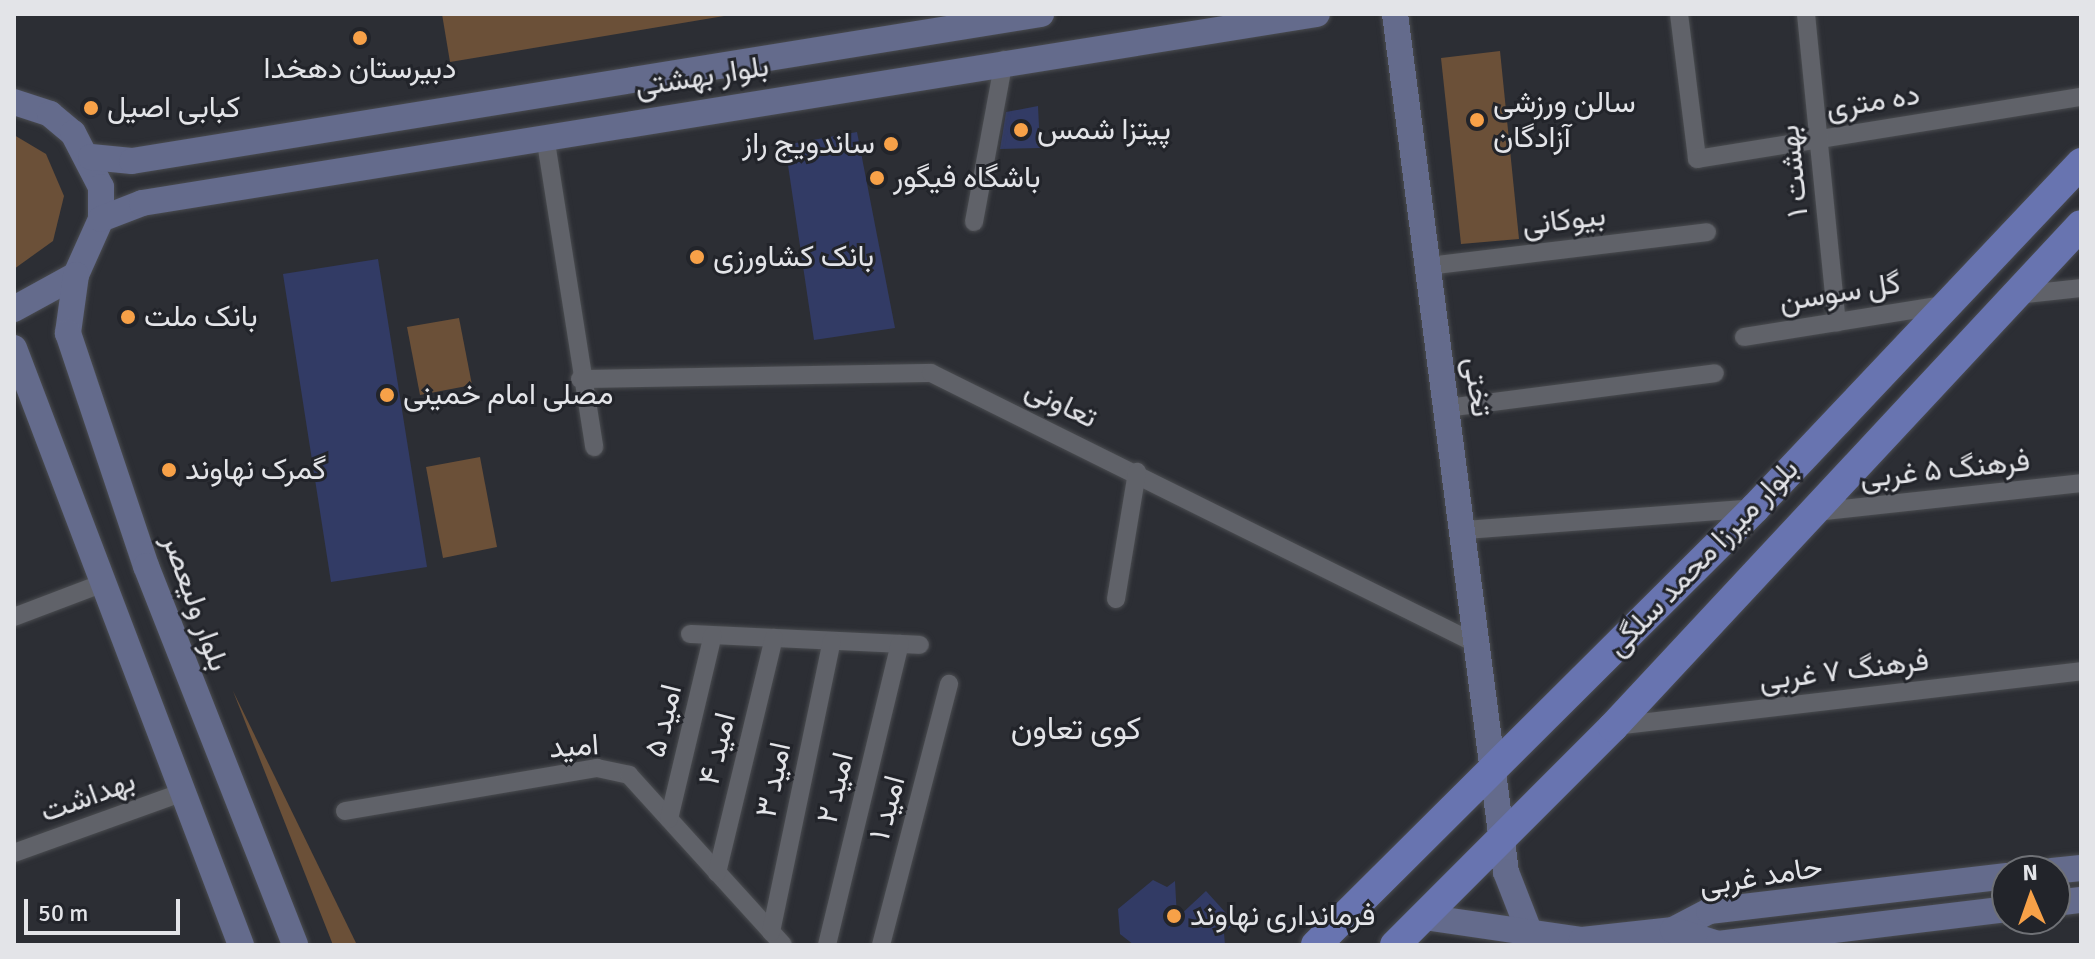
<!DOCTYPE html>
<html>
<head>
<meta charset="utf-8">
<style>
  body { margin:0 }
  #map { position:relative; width:2095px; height:959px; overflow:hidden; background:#2c2e34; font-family:Signika,Vazirmatn,sans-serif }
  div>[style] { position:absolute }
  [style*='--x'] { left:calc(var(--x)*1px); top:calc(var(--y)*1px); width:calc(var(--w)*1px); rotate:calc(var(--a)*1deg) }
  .green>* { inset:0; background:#6b5038 }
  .building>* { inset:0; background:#323b65 }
  .roads { filter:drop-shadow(0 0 2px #4a4c50) drop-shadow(0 0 2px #4a4c50) }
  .street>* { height:18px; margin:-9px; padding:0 9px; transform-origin:9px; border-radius:9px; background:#606269 }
  .secondary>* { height:26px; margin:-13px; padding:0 13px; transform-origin:13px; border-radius:13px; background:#646b8c }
  .primary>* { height:30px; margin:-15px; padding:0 15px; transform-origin:15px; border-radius:15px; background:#6874b0 }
  .dots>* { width:22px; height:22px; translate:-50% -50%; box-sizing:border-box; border:4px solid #22242a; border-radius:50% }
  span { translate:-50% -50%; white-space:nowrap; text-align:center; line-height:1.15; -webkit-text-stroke:6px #22242a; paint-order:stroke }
  .poi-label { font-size:30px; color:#e3e4e8 }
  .left { translate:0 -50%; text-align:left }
  .right { translate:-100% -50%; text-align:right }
  .street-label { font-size:30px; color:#e3e4e8 }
  .neighbourhood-label { font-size:32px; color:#e3e4e8 }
  .frame { position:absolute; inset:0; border:16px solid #e3e4e8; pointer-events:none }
  .north { position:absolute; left:1991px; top:855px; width:80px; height:80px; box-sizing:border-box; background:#22242a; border:2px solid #6f7176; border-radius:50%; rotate:358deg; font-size:22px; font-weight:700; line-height:32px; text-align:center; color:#e3e4e8 }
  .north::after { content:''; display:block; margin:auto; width:28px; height:36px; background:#f7a148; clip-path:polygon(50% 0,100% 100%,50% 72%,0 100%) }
  .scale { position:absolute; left:24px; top:899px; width:156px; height:36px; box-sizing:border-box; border:4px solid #e3e4e8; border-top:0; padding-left:10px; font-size:24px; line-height:28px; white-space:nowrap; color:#e3e4e8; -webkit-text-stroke:6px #22242a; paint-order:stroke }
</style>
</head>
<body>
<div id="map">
  <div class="green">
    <i style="clip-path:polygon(442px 14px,736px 14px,450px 62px)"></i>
    <i style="clip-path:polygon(1500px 51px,1519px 239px,1461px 244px,1441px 58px)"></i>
    <i style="clip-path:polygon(14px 135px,46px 154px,64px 196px,53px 241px,14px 269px)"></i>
    <i style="clip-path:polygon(459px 318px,472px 385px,420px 395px,407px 327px)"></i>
    <i style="clip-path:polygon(480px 457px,497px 547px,443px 558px,426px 467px)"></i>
    <i style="clip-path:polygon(233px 691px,357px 945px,333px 945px)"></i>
  </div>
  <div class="building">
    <i style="clip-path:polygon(1038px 106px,1040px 148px,1000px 149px,1006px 112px)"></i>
    <i style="clip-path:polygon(857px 132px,895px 328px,814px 340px,785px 145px)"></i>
    <i style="clip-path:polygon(378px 259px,427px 567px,331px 582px,283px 274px)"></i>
    <i style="clip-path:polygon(1153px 880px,1167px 887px,1175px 881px,1177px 918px,1206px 891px,1235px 923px,1224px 933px,1225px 945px,1134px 945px,1120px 934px,1118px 909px)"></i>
  </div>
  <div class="roads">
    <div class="street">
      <i style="--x:1679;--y:14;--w:146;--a:82.9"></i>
      <i style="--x:1697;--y:159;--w:389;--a:-9.2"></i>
      <i style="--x:1806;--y:14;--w:310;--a:84.3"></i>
      <i style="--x:545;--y:136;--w:315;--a:81"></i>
      <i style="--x:974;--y:222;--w:165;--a:-79.5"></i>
      <i style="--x:1428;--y:266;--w:281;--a:-6.9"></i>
      <i style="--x:2016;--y:295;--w:65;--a:-6.1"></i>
      <i style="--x:1744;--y:337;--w:203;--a:-9.1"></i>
      <i style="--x:580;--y:379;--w:351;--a:-1"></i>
      <i style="--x:931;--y:373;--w:612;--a:26.4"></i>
      <i style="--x:1447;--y:408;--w:270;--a:-7.4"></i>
      <i style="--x:1815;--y:512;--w:268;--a:-6.2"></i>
      <i style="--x:1464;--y:530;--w:292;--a:-4.3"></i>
      <i style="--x:1116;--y:599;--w:129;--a:-80.6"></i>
      <i style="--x:14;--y:617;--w:93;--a:-20.8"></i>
      <i style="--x:690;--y:634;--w:230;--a:2.7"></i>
      <i style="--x:1615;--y:726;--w:469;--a:-6.7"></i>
      <i style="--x:345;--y:811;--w:256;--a:-9.7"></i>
      <i style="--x:597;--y:768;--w:33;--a:12"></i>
      <i style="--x:629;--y:775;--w:229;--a:47.8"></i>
      <i style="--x:669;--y:819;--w:189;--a:-76.6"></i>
      <i style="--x:14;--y:853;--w:177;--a:-19.8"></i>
      <i style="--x:717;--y:873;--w:242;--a:-76.4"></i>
      <i style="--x:771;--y:932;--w:297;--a:-78.2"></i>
      <i style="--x:827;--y:945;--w:310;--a:-76.4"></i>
      <i style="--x:881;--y:945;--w:270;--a:-75.4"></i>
    </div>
    <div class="secondary">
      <i style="--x:1395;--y:14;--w:865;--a:82.63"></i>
      <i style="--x:1506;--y:872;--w:69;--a:68.7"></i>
      <i style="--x:14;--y:102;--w:38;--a:18"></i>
      <i style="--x:50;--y:114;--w:30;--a:40"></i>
      <i style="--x:73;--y:133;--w:61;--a:62.6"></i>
      <i style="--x:101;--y:187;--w:32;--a:90"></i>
      <i style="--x:101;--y:219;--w:61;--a:114.1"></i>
      <i style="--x:76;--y:275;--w:71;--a:151.3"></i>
      <i style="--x:91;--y:157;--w:41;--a:5.6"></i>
      <i style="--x:132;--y:161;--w:921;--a:-9.19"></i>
      <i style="--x:101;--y:219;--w:44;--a:-21.3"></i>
      <i style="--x:142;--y:203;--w:1190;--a:-9.14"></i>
      <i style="--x:76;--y:275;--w:59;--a:97.9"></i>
      <i style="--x:68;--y:333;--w:246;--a:71.5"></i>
      <i style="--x:146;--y:566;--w:407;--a:68.5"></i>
      <i style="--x:14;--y:348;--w:639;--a:69.18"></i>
      <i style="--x:2052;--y:871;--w:29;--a:-6"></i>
      <i style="--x:2055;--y:903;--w:26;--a:-7"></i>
      <i style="--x:1424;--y:917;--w:160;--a:8.3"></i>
      <i style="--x:1582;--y:940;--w:92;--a:-6.3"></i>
      <i style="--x:1673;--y:930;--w:41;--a:-27.8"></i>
      <i style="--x:1709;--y:911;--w:300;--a:-6.7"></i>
      <i style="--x:1673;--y:930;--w:47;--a:17.3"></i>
      <i style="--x:1718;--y:944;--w:291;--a:-6.9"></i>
    </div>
    <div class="primary">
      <i style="--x:1316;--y:945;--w:619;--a:-44.87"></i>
      <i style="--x:1755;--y:508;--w:475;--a:-46.6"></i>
      <i style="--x:1395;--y:945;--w:308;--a:-45"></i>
      <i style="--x:1613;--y:727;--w:686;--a:-47.01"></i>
    </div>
  </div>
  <div class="dots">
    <i style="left:360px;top:38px;background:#f7a148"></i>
    <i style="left:91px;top:108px;background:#f7a148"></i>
    <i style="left:1477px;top:120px;background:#f7a148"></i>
    <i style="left:1021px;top:130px;background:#f7a148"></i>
    <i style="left:891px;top:144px;background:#f7a148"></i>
    <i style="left:877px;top:178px;background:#f7a148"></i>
    <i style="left:697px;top:257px;background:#f7a148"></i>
    <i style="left:128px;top:317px;background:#f7a148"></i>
    <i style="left:387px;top:395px;background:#f7a148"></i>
    <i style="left:169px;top:470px;background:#f7a148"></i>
    <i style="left:1174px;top:916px;background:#f7a148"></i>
  </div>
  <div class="poi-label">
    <span style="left:360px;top:69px">دبیرستان دهخدا</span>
    <span class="left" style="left:1493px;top:120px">سالن ورزشی<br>آزادگان</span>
    <span class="left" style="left:107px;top:108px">کبابی اصیل</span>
    <span class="left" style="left:1037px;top:130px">پیتزا شمس</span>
    <span class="right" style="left:875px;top:144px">ساندویج راز</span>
    <span class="left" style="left:893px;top:178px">باشگاه فیگور</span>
    <span class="left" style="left:713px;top:257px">بانک کشاورزی</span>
    <span class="left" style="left:144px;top:317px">بانک ملت</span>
    <span class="left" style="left:403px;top:395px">مصلی امام خمینی</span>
    <span class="left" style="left:185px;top:470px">گمرک نهاوند</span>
    <span class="left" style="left:1190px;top:916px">فرمانداری نهاوند</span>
  </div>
  <div class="street-label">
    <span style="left:702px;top:77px;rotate:-9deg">بلوار بهشتی</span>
    <span style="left:1873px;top:102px;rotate:-9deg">ده متری</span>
    <span style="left:1794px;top:171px;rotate:-96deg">بهشت ۱</span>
    <span style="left:1564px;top:221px;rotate:-7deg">بیوکانی</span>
    <span style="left:1840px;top:293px;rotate:-9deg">گل سوسن</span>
    <span style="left:1477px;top:387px;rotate:82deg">تختی</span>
    <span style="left:1061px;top:404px;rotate:26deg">تعاونی</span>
    <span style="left:1945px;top:470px;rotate:-6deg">فرهنگ ۵ غربی</span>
    <span style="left:1703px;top:558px;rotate:-46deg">بلوار میرزا محمد سلگی</span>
    <span style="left:195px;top:603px;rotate:70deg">بلوار ولیعصر</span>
    <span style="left:1844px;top:671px;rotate:-7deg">فرهنگ ۷ غربی</span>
    <span style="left:664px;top:721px;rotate:-76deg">امید ۵</span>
    <span style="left:574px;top:747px;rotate:-4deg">امید</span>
    <span style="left:718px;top:749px;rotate:-76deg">امید ۴</span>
    <span style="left:774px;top:780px;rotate:-78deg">امید ۳</span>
    <span style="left:836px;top:788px;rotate:-76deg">امید ۲</span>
    <span style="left:88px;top:797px;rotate:-20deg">بهداشت</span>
    <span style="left:888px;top:808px;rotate:-75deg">امید ۱</span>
    <span style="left:1761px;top:877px;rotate:-9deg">حامد غربی</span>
  </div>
  <div class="neighbourhood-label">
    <span style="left:1076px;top:729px">کوی تعاون</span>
  </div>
  <div class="frame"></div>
  <div class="north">N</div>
  <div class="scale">50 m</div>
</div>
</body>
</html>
